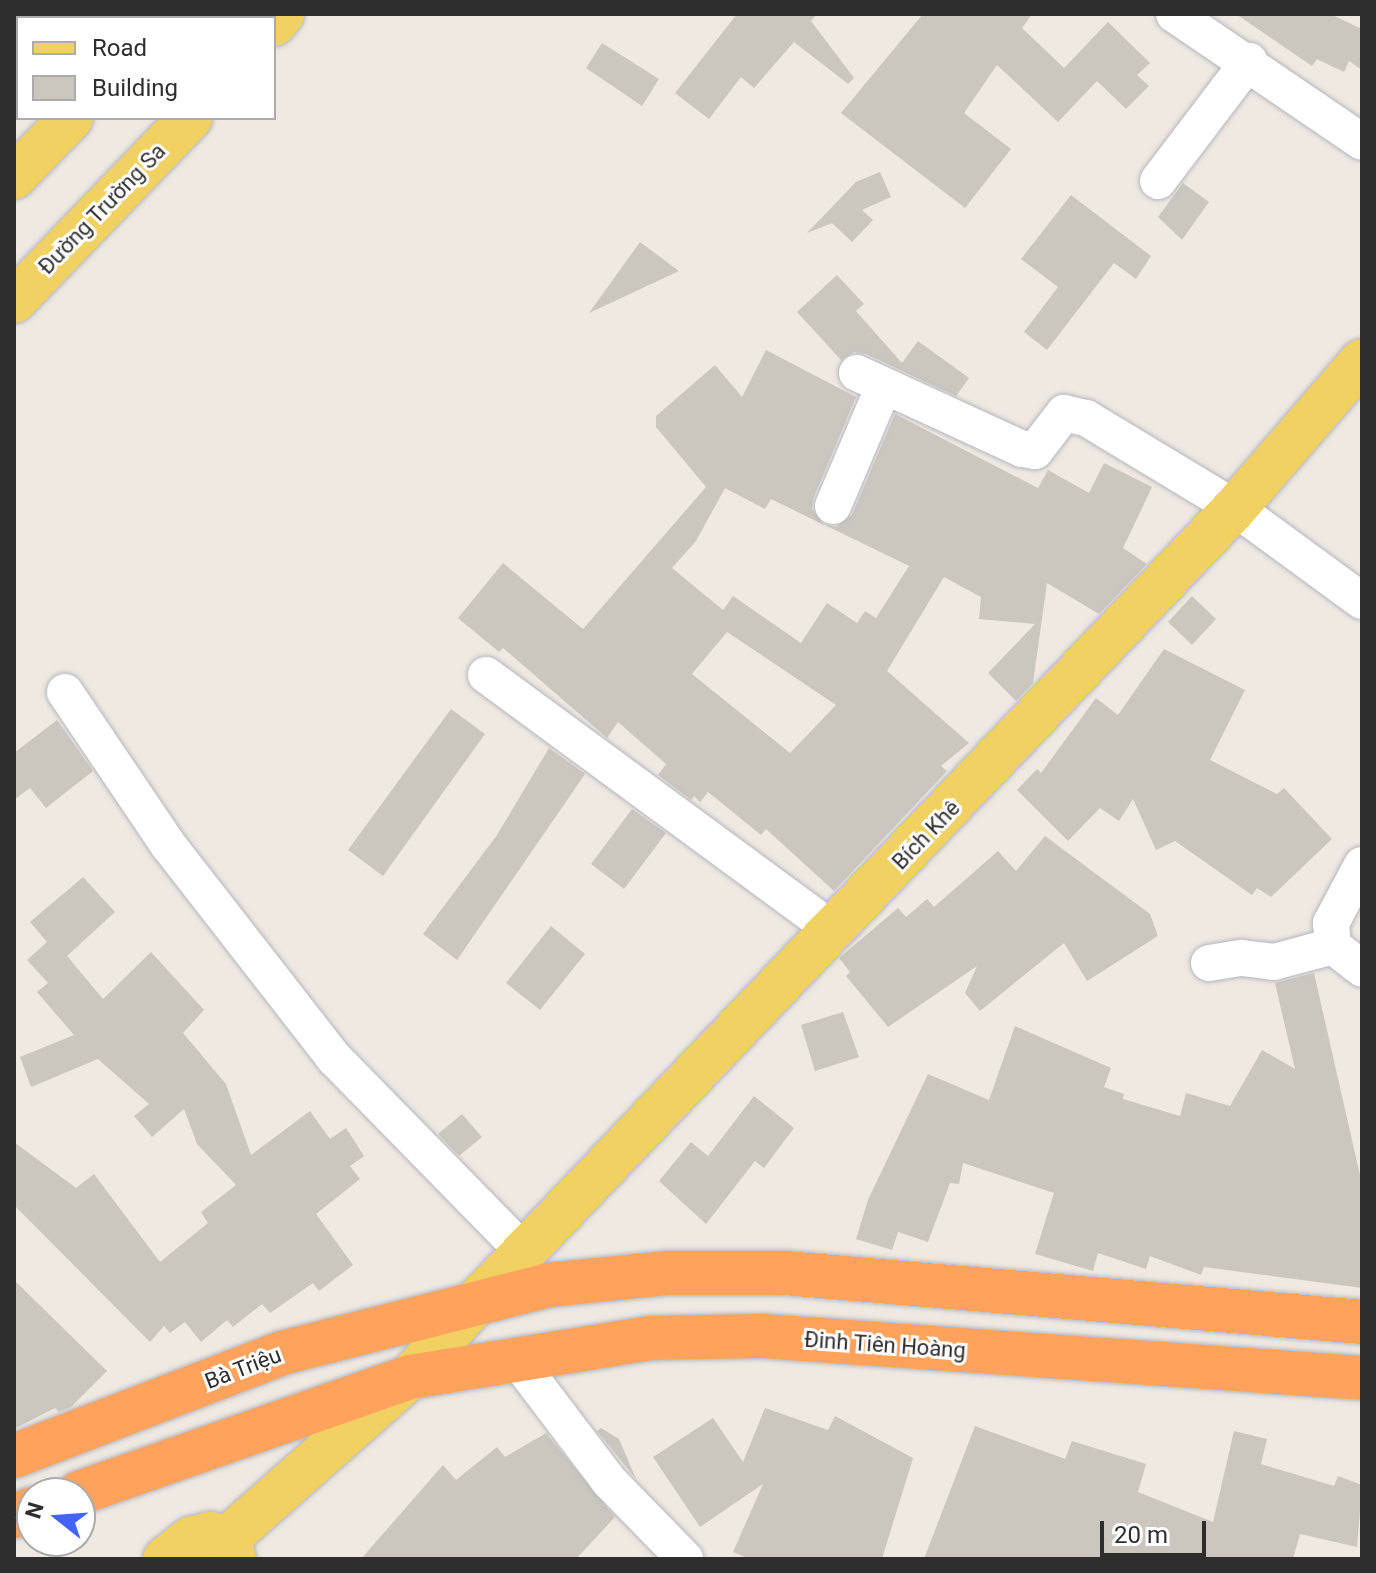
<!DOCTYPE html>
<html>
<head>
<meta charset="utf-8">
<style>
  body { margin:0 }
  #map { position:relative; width:1376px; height:1573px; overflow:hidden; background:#efe9e1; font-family:Roboto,sans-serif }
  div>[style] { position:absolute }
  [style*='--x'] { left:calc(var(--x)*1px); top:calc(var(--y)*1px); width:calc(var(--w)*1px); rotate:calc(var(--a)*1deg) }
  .building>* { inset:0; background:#cbc7bf }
  .roads { filter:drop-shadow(0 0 2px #b4b7c1) drop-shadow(0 0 2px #b4b7c1) }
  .minor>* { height:36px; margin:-18px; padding:0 18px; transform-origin:18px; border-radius:18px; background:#fff }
  .major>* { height:44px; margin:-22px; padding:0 22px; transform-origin:22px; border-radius:22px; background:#f2d163 }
  .highway>* { height:44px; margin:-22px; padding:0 22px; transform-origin:22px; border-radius:22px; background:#ffa35c }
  span { translate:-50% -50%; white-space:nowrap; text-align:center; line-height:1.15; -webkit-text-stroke:6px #fff; paint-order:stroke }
  .street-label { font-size:22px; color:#2e2e2e }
  .frame { position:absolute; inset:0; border:16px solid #2e2e2e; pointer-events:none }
  .legend { position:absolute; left:16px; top:16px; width:260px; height:104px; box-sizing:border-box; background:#fff; border:2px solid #ababab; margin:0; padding:10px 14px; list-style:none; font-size:24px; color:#2e2e2e }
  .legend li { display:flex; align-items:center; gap:16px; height:40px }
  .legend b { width:40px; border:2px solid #ababab }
  .north { position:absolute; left:16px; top:1477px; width:80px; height:80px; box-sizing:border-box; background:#fff; border:2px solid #ababab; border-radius:50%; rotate:287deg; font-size:22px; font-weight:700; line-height:32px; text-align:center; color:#2e2e2e }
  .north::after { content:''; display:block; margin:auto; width:28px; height:36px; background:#4264fb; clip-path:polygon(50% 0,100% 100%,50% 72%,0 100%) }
  .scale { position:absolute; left:1100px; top:1521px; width:106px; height:36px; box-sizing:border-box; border:4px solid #2e2e2e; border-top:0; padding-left:10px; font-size:24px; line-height:28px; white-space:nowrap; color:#2e2e2e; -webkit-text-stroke:6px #fff; paint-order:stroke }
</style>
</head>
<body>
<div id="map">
  <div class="building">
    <i style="clip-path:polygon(737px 14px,817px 14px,811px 21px,854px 78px,848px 84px,794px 42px,754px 88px,741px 77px,709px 119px,675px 93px)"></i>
    <i style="clip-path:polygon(923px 14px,1032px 14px,1022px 28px,1064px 68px,1108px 22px,1150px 63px,1137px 75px,1149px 86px,1126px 109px,1097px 81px,1058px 122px,997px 65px,964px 113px,1011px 149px,965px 208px,841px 113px)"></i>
    <i style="clip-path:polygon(1236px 14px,1330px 14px,1362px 29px,1362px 70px,1349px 61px,1344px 72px,1317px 59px,1312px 66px)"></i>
    <i style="clip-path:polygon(602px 43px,659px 79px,642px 106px,586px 68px)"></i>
    <i style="clip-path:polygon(880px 172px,891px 197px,862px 210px,873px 220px,852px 242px,832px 223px,807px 233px,856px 182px)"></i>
    <i style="clip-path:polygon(1183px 183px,1209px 202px,1182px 240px,1158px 217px)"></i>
    <i style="clip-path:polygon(1071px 195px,1151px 256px,1136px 279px,1114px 263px,1047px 350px,1024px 332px,1058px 287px,1021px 259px)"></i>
    <i style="clip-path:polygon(640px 242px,679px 271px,589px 313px)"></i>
    <i style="clip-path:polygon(837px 275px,864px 304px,856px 311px,902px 363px,918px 341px,969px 378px,956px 396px,866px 354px,854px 352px,841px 360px,797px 312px)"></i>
    <i style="clip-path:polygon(evenodd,766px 350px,856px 397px,813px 499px,812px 509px,824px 525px,771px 499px,765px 509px,725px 488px,696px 541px,672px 568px,723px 610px,733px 596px,801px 643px,827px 603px,857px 623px,865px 611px,876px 618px,909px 566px,825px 525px,836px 527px,852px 515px,895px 414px,1038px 488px,1048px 470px,1089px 493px,1104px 463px,1152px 487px,1123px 548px,1147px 564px,1099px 614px,1047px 583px,1033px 683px,1016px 701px,988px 673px,1035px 624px,979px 619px,981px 597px,944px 577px,887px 671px,969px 743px,941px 766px,947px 771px,834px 891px,766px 829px,761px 835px,708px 792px,700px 802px,694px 796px,691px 800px,658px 775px,666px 764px,618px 722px,607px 738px,503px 648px,499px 652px,458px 618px,503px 563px,583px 629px,706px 487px,656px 427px,656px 416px,715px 365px,742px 397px,766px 350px,727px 632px,836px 705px,790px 753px,692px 674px,727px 632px)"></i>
    <i style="clip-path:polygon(1192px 596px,1216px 619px,1192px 645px,1168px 622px)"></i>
    <i style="clip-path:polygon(1164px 649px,1245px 690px,1210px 760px,1277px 794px,1284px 788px,1332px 839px,1271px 897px,1257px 888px,1252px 895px,1175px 841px,1156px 850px,1133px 799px,1119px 821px,1100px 808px,1068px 841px,1017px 790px,1037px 769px,1041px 773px,1096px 698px,1118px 715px)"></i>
    <i style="clip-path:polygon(451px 709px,485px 734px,383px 876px,348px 850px)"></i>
    <i style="clip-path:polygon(57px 720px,93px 771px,46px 808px,30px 788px,14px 800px,14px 753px)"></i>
    <i style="clip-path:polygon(549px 748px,585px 774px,457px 960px,423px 934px,497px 835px)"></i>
    <i style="clip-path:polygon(632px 809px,666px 833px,624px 889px,591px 864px)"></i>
    <i style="clip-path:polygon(1045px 836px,1150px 914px,1158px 936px,1087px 981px,1064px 943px,980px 1011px,965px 993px,977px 966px,888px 1027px,846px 976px,850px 972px,839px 958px,898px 908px,906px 917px,927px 899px,934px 907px,998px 851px,1016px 871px)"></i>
    <i style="clip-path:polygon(83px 877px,115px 912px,67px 956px,103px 999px,151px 952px,204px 1010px,183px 1033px,226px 1084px,251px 1155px,310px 1111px,330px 1139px,346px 1128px,364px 1156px,350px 1166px,360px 1179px,316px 1214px,353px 1265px,319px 1291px,313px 1283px,270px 1313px,262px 1304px,233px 1327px,227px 1320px,201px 1342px,185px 1322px,170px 1333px,164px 1326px,150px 1342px,14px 1205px,14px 1142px,76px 1188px,94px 1174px,160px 1262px,208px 1223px,201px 1212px,236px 1185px,197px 1144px,184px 1109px,152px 1137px,134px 1116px,149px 1104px,98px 1059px,31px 1087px,20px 1057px,74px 1035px,37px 992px,48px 983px,27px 960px,47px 942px,30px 922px)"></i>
    <i style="clip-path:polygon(551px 926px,585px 954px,540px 1010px,506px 983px)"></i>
    <i style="clip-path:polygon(1314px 973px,1362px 1184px,1362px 1288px,1204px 1267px,1201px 1275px,1150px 1256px,1146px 1269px,1098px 1253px,1093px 1271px,1035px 1254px,1054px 1193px,963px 1163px,959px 1184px,950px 1183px,928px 1242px,898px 1232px,892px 1250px,856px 1239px,868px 1200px,928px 1074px,989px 1100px,1015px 1026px,1111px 1068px,1104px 1087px,1124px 1094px,1123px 1099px,1180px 1116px,1186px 1093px,1230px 1106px,1262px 1050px,1295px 1069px,1275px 983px)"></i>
    <i style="clip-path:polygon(843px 1012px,859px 1057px,815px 1071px,801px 1025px)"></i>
    <i style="clip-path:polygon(754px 1096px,794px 1128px,764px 1168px,755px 1161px,706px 1224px,659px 1181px,691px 1142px,708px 1156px)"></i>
    <i style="clip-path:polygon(462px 1114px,482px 1137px,459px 1156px,438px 1134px)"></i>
    <i style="clip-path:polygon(14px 1280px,107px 1371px,71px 1407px,59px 1412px,55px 1408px,14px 1429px)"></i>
    <i style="clip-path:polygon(765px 1408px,828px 1430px,835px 1416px,913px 1458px,882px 1559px,749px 1559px,733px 1552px,763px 1484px,700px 1527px,653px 1457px,713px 1418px,743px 1462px)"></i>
    <i style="clip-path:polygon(975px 1426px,1065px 1459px,1072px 1441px,1146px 1464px,1138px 1492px,1213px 1522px,1234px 1431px,1267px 1439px,1261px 1464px,1334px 1486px,1338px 1476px,1362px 1485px,1357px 1547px,1300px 1534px,1293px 1559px,924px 1559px)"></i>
    <i style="clip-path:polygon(601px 1428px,619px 1439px,636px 1479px,597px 1431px)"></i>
    <i style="clip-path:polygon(546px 1433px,615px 1517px,576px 1559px,361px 1559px,443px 1465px,456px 1480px,497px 1447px,505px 1457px)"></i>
  </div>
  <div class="roads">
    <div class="minor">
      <i style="--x:1174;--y:14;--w:227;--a:34.2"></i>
      <i style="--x:1158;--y:181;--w:151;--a:-52.8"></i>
      <i style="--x:857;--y:373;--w:182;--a:24.7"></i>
      <i style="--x:1022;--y:449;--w:13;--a:9"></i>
      <i style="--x:1035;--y:451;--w:48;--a:-52.7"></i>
      <i style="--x:1064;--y:413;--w:23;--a:13"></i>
      <i style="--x:1086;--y:418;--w:174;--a:31.1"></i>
      <i style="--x:1235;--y:508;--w:157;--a:36.2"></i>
      <i style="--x:833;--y:506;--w:130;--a:-67"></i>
      <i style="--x:486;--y:675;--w:432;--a:36.3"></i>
      <i style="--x:65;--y:692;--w:186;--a:56"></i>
      <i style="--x:169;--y:846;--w:269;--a:52.1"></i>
      <i style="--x:334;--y:1058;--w:272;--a:45.6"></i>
      <i style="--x:1362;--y:865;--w:66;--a:118.1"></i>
      <i style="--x:1331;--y:923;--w:23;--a:85"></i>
      <i style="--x:1333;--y:946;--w:37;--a:38"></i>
      <i style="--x:1209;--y:963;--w:33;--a:-9"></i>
      <i style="--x:1242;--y:958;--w:32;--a:7"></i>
      <i style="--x:1274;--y:962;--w:61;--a:-15.2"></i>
      <i style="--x:515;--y:1357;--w:156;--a:52.8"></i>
      <i style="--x:609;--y:1481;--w:109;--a:45.7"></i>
    </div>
    <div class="major">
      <i style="--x:168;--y:18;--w:6;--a:-45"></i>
      <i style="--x:274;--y:24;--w:13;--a:-51"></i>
      <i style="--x:14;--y:177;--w:82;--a:-46"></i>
      <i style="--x:14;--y:301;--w:254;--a:-46.1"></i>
      <i style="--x:228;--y:1538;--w:243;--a:-41.5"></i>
      <i style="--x:410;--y:1377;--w:104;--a:-48.5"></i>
      <i style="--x:479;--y:1299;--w:1094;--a:-46.3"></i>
      <i style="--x:1235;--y:508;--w:194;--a:-49.2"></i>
      <i style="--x:165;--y:1559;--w:33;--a:-38"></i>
      <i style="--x:191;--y:1539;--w:20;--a:-15"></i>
      <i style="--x:210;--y:1534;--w:18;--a:13"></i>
      <i style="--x:228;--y:1538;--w:22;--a:74"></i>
    </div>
    <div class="highway">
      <i style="--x:14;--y:1456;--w:287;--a:-21"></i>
      <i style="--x:282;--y:1353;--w:275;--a:-14.3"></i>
      <i style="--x:548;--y:1285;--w:121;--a:-5.7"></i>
      <i style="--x:668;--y:1273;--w:117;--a:0"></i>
      <i style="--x:785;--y:1273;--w:579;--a:4.85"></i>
      <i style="--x:79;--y:1493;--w:351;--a:-19.3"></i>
      <i style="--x:410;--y:1377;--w:244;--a:-9.2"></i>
      <i style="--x:651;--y:1338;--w:111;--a:-1"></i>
      <i style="--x:762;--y:1336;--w:601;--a:4"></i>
      <i style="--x:14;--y:1516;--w:19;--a:-21"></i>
    </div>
  </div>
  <div class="street-label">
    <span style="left:102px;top:209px;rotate:-46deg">Đường Trường Sa</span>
    <span style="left:926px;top:835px;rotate:-46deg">Bích Khê</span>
    <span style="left:885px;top:1345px;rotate:4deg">Đinh Tiên Hoàng</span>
    <span style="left:243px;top:1368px;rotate:-21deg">Bà Triệu</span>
  </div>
  <div class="frame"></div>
  <ul class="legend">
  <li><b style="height:10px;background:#f2d163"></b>Road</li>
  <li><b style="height:22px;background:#cbc7bf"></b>Building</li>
  </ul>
  <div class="north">N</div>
  <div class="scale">20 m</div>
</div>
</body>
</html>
